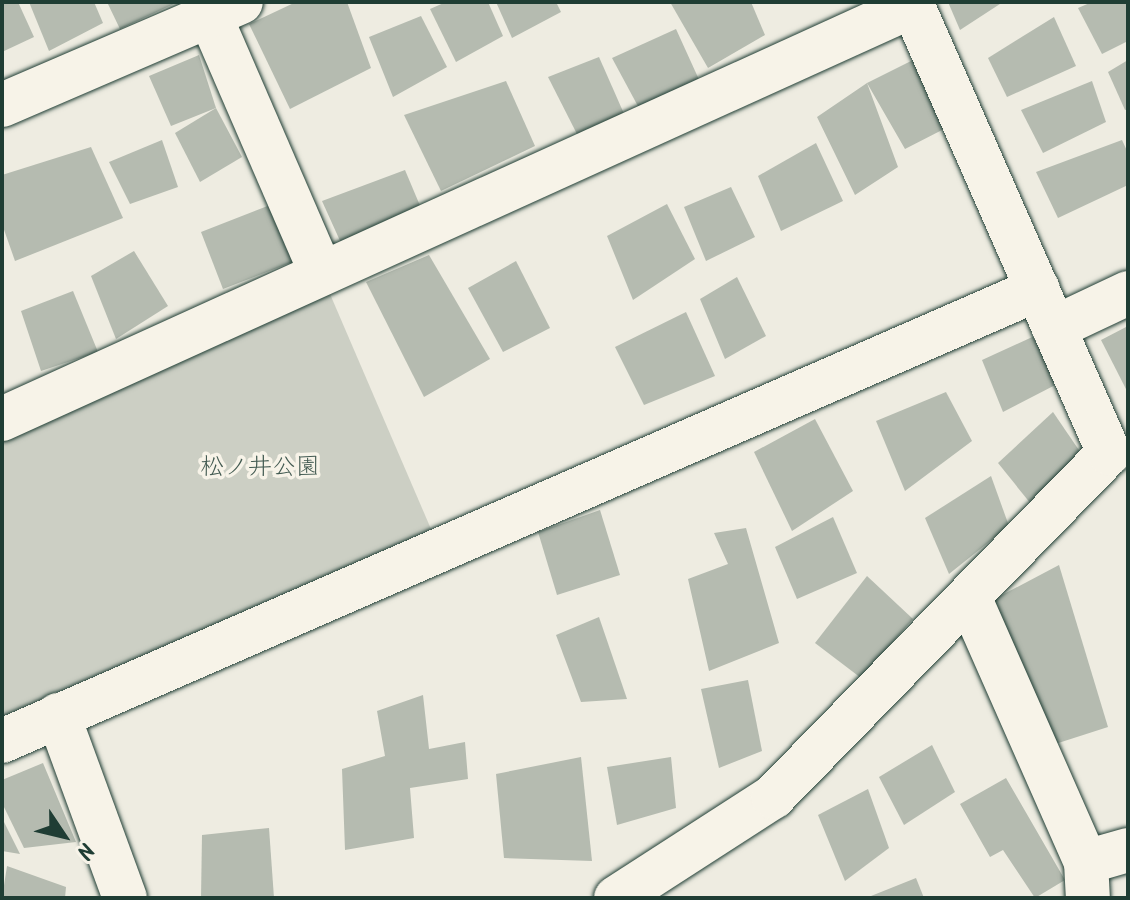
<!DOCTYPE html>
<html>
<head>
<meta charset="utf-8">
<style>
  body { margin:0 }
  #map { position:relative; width:1130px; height:900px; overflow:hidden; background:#eeece1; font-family:Kalam,"Klee One",sans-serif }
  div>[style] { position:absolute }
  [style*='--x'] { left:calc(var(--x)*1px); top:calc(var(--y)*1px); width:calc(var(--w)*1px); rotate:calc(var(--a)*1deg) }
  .green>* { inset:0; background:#cccfc4 }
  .building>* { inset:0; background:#b5bbb0 }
  .roads { filter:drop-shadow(0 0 2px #1f3d34) drop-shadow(0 0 2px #1f3d34) }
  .street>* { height:44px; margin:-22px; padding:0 22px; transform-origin:22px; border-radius:22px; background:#f7f3e8 }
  span { translate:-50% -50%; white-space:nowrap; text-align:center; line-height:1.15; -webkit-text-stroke:7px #f7f3e8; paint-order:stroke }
  .park-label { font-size:24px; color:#425a51 }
  .frame { position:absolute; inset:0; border:4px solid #1f3d34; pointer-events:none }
  .north { position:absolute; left:24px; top:796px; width:80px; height:80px; -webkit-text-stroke:6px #f7f3e8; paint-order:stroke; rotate:125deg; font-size:22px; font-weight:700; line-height:32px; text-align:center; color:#1f3d34 }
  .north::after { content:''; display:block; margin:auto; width:28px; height:36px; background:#1f3d34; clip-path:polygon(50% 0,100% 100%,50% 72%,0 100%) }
</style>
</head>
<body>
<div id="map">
  <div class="green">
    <i style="clip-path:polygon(330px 294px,434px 536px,2px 720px,2px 440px)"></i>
  </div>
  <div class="building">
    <i style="clip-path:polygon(2px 2px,18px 2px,34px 37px,2px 52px)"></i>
    <i style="clip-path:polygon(29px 2px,94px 2px,103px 23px,49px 51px)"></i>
    <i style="clip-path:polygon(107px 2px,178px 2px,120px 29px)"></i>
    <i style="clip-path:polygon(296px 2px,347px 2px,371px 68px,290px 109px,249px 24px)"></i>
    <i style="clip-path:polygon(446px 2px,488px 2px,503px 36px,456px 62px,430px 9px)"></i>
    <i style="clip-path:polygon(496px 2px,556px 2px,561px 12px,512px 38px)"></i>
    <i style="clip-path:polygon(670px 2px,751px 2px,765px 35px,708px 68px)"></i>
    <i style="clip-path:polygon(948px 2px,1003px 2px,960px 30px)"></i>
    <i style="clip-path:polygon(1092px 2px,1128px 2px,1128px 41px,1102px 54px,1078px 8px)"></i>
    <i style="clip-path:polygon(421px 16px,447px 67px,393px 97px,369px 37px)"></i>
    <i style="clip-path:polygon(1054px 17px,1076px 66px,1007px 97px,988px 58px)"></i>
    <i style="clip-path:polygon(676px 29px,701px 84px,640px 110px,612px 58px)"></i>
    <i style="clip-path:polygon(199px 55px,216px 108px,171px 126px,149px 76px)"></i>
    <i style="clip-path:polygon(599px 57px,625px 116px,579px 138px,548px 77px)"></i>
    <i style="clip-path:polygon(915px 59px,944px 129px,905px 149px,867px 83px,898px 167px,855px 195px,817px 117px,867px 83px)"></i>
    <i style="clip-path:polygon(1128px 60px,1128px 109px,1125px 110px,1108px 72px)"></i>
    <i style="clip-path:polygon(506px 81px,535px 146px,441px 191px,404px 115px)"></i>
    <i style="clip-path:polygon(1092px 81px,1106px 122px,1043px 153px,1021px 110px)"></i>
    <i style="clip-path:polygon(216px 108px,242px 157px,200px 182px,175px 133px)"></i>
    <i style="clip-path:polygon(162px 140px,178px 187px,130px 204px,109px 162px)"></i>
    <i style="clip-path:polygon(1122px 140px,1128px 153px,1128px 185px,1058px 218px,1036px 172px)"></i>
    <i style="clip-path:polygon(816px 143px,843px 201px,781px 231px,758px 176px)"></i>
    <i style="clip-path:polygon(91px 147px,123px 218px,15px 261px,2px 224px,2px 175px)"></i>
    <i style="clip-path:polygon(405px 170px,421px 208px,341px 243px,322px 201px)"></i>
    <i style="clip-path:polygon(731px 187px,755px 237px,706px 261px,684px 207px)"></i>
    <i style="clip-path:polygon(278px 202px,300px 259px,223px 289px,201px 232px)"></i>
    <i style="clip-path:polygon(667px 204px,695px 259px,633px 300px,607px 236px)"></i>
    <i style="clip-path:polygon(134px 251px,168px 306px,116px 339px,91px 276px)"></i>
    <i style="clip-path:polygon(429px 255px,490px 359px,424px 397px,366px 282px)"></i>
    <i style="clip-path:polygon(516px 261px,550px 328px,503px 352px,468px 288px)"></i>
    <i style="clip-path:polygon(737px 277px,766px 336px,725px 359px,700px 299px)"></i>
    <i style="clip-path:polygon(73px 291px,98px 352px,41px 371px,21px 311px)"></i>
    <i style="clip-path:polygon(686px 312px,715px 376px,644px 405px,615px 347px)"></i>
    <i style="clip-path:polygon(1128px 326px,1128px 393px,1101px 340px)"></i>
    <i style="clip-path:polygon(1041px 333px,1063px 381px,1003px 412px,982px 360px)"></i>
    <i style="clip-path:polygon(946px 392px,972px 441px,905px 491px,876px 421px)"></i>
    <i style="clip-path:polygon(1053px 412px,1083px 456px,1035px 509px,998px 463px)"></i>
    <i style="clip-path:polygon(815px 419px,853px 491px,792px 531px,754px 452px)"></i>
    <i style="clip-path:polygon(991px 476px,1009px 526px,949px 574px,925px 518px)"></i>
    <i style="clip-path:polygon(600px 510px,620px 575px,557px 595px,538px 532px)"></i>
    <i style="clip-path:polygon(833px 517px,857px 573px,797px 599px,775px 547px)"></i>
    <i style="clip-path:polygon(746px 528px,779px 643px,709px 671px,688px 579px,728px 564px,714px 533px)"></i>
    <i style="clip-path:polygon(1059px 565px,1108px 727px,1049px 746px,985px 604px)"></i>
    <i style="clip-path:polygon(867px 576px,913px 619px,861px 678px,815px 643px)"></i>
    <i style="clip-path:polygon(599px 617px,627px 699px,581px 702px,556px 635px)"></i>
    <i style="clip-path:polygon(748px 680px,762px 751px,719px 768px,701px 689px)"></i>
    <i style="clip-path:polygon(423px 695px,429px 749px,465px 742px,468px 779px,410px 788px,414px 838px,345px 850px,342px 769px,385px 756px,377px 711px)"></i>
    <i style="clip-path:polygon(932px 745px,955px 792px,904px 825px,879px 777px)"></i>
    <i style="clip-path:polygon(581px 757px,592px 861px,504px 858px,496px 774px)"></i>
    <i style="clip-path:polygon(671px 757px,676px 808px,617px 825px,607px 767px)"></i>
    <i style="clip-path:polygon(43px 763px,76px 842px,24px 848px,2px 803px,2px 780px)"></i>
    <i style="clip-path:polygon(1006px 778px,1065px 880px,1035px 898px,1003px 850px,990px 857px,960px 804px)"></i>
    <i style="clip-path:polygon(868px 789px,889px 848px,845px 881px,818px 815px)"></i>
    <i style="clip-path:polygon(2px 818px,20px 854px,2px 851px)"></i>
    <i style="clip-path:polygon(269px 828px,274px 898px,201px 898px,202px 835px)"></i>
    <i style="clip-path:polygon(7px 866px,66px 887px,65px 898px,2px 898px)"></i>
    <i style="clip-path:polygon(916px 878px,924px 898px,866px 898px)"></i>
  </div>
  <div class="roads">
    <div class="street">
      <i style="--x:204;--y:2;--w:295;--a:66.6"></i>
      <i style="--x:2;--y:105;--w:260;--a:-23.3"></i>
      <i style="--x:1054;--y:328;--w:82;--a:-25.3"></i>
      <i style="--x:2;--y:419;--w:999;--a:-24.41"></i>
      <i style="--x:969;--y:597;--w:290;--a:66.2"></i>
      <i style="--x:1086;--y:862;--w:36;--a:87"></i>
      <i style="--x:58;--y:715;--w:195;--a:69.9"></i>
      <i style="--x:2;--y:741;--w:1130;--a:-23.57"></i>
      <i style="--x:1086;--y:862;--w:44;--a:-15.9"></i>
      <i style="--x:616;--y:898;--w:187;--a:-32.8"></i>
      <i style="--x:773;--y:797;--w:481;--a:-45.7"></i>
      <i style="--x:1109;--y:453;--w:493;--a:-113.7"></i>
    </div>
  </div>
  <div class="park-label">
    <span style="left:260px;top:468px">松ノ井公園</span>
  </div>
  <div class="frame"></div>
  <div class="north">N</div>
</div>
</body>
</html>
